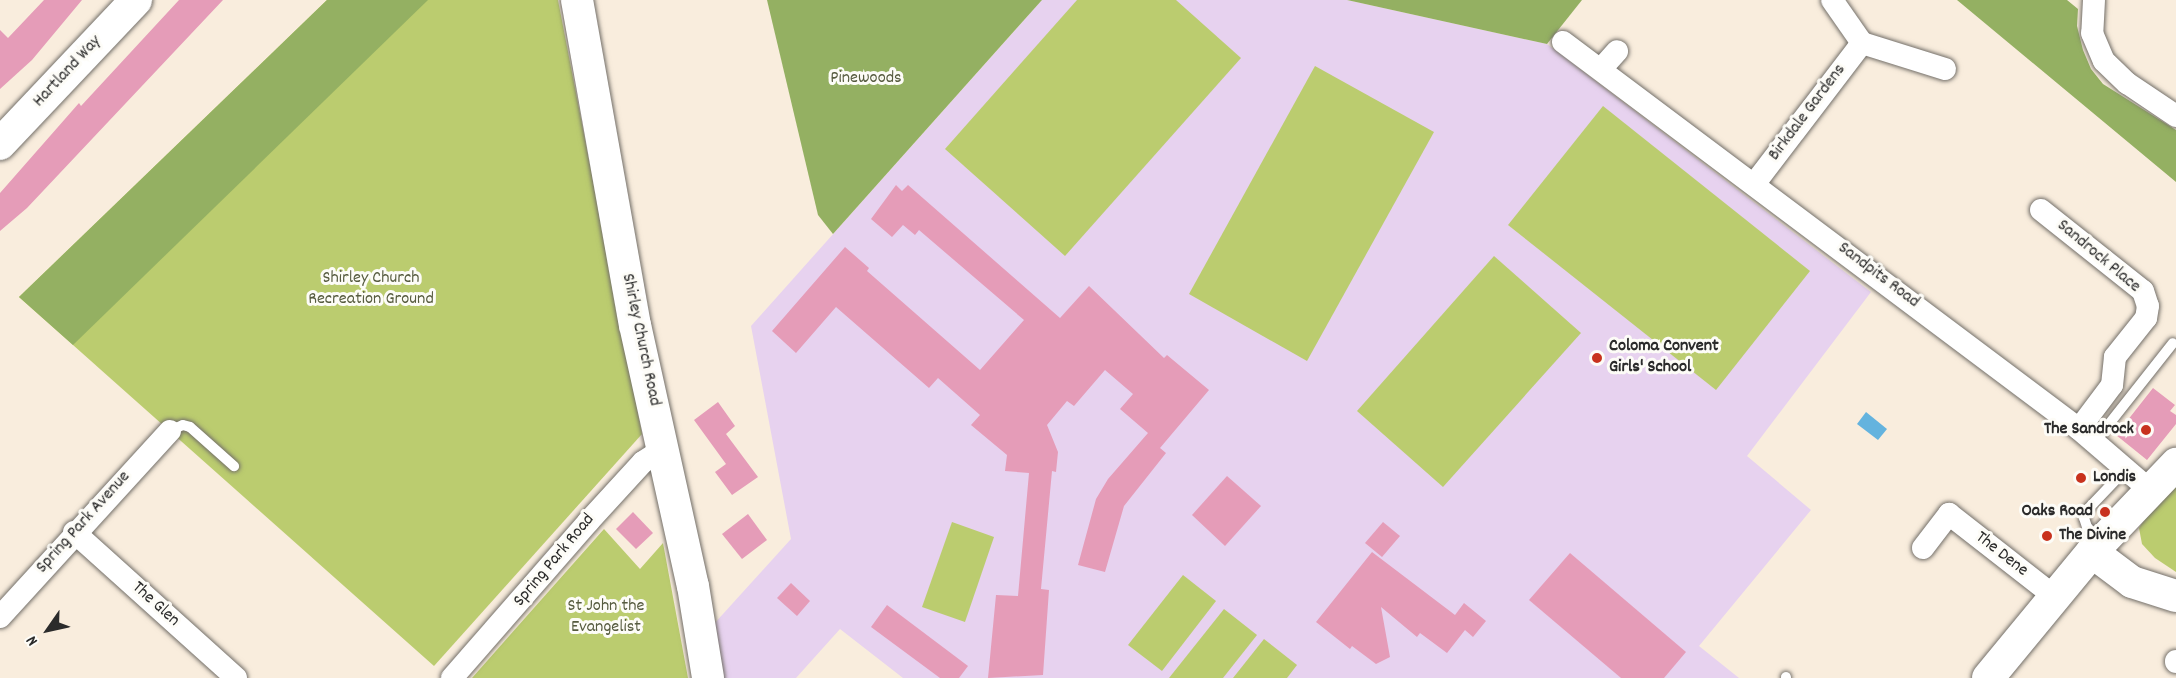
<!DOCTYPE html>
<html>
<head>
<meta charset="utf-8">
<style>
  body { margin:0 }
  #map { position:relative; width:2176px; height:678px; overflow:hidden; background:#f9eddd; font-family:Dekko,sans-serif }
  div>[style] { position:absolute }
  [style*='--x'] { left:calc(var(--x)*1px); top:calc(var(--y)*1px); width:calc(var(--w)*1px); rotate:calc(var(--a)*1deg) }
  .built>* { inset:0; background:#e7d2ef }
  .green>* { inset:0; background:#bbcc6f }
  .forest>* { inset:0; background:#94b062 }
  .water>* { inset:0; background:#64b3de }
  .building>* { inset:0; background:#e59cb8 }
  .roads { filter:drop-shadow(0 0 2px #736f69) drop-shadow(0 0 2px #736f69) }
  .lane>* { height:10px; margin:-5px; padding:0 5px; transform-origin:5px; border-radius:5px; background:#fff }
  .street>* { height:22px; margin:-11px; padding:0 11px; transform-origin:11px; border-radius:11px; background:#fff }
  .secondary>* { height:32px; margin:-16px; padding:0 16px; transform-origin:16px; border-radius:16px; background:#fff }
  .dots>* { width:16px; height:16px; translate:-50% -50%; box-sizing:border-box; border:3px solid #fdfcf7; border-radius:50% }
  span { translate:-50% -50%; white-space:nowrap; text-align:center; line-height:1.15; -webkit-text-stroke:6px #fdfcf7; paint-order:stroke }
  .street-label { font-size:18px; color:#2b2b2b }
  .park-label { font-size:18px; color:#565b3f }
  .poi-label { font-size:18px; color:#2b2b2b; font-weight:700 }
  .left { translate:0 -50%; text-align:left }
  .right { translate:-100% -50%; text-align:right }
  .north { position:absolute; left:18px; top:600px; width:60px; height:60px; -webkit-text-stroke:4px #fdfcf7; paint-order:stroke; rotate:236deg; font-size:16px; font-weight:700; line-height:24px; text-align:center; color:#2b2b2b }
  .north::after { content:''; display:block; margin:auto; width:21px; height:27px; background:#2b2b2b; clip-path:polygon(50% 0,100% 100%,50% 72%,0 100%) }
</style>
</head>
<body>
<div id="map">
  <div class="built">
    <i style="clip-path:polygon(1042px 0,1347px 0,1547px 44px,1871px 292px,1747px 456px,1811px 510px,1699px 646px,1739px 678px,903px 678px,840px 629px,796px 678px,724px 678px,713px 625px,791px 539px,751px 326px)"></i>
  </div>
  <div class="green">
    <i style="clip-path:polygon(327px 0,558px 0,642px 434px,434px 666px,19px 297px)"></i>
    <i style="clip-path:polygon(1077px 0,1176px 0,1241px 58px,1065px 256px,945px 149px)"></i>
    <i style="clip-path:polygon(1315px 66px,1434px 132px,1307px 361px,1189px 294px)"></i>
    <i style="clip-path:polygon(1603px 106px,1810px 271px,1716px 390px,1508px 225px)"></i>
    <i style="clip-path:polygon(1494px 256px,1581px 333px,1443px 487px,1357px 411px)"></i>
    <i style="clip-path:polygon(2176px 485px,2176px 572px,2155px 558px,2142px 544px,2139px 528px,2149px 512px)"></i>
    <i style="clip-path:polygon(952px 522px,994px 537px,965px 622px,922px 607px)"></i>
    <i style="clip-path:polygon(604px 529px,640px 569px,663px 543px,688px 678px,472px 678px)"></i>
    <i style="clip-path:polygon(1183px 575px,1216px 601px,1162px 671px,1128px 645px)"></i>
    <i style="clip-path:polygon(1224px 609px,1257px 635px,1223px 678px,1169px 678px)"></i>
    <i style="clip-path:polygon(1264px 639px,1297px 665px,1287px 678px,1233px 678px)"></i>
  </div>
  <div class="forest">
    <i style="clip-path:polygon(327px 0,428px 0,73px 345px,19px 297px)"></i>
    <i style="clip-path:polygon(767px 0,1042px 0,833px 234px,818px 215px)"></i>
    <i style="clip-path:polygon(1347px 0,1582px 0,1547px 44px)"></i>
    <i style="clip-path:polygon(1957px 0,2067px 0,2078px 9px,2077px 26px,2083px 50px,2091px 69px,2103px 84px,2176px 130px,2176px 182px)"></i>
  </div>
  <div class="water">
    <i style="clip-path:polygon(1866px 412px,1887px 429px,1878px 440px,1857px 424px)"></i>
  </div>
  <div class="building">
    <i style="clip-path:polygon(44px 0,82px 0,32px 60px,0 89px,0 30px,8px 38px)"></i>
    <i style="clip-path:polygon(179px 0,223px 0,27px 208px,0 231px,0 193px,79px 103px,81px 106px)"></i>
    <i style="clip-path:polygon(896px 185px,902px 191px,908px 185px,1060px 318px,1089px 286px,1164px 358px,1167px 355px,1209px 390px,1160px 448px,1166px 453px,1124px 506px,1105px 572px,1078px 565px,1096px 499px,1108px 479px,1148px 433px,1120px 409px,1133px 394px,1105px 370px,1074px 406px,1067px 401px,1047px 425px,1058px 452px,1056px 472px,1052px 471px,1041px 589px,1049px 590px,1043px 675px,988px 678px,996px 595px,1018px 596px,1029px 473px,1005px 471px,1007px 455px,971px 425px,980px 415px,938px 378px,929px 388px,836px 307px,796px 353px,772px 331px,845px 247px,869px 268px,867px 271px,980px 370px,1024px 320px,919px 230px,915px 235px,903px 225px,892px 237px,871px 219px)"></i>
    <i style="clip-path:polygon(2153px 388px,2175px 405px,2170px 411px,2176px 415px,2176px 424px,2147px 460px,2116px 435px)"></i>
    <i style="clip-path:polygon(718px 402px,735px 426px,726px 434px,758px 477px,732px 495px,715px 472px,726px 464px,694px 420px)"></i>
    <i style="clip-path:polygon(1227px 476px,1261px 506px,1225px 546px,1192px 515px)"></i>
    <i style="clip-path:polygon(633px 512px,653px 533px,636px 549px,616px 529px)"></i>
    <i style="clip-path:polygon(748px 514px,767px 540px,742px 559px,722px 534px)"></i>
    <i style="clip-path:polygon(1383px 522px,1400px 536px,1382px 557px,1365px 543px)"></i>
    <i style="clip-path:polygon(1372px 552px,1455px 615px,1464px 603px,1486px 621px,1473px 637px,1465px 630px,1447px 653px,1420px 633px,1417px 637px,1381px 607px,1390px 657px,1376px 664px,1352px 646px,1350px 649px,1316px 622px)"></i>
    <i style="clip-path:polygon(1570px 553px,1686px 652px,1664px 678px,1621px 678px,1529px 600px)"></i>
    <i style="clip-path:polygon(791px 583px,810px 601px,797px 616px,777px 598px)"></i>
    <i style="clip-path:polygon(887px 605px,968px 666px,959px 678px,940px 678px,871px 627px)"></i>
  </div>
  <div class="roads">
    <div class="lane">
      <i style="--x:170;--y:431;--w:14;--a:-25"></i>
      <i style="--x:183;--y:425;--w:7;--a:16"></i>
      <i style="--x:190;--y:427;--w:59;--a:41.6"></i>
      <i style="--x:2094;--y:443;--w:127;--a:-51.7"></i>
      <i style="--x:2099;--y:539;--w:17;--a:-135"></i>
      <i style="--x:2087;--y:527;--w:9;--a:-108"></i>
      <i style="--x:2084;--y:518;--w:9;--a:-69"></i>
      <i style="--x:2087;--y:510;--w:57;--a:-46.4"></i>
      <i style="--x:1786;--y:678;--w:1;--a:-90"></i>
    </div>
    <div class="street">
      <i style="--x:2094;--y:0;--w:33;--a:93"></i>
      <i style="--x:2092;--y:33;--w:30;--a:67"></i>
      <i style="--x:2104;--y:61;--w:32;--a:44"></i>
      <i style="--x:2127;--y:83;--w:59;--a:34"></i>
      <i style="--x:1563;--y:42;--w:645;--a:36.87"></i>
      <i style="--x:2079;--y:429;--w:94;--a:40.7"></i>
      <i style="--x:1862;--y:43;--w:87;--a:17.4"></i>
      <i style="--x:1601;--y:69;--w:24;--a:-48"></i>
      <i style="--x:1755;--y:183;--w:176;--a:-52.6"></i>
      <i style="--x:1862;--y:43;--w:52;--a:-124.9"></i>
      <i style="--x:2041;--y:210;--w:130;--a:38.5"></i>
      <i style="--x:2143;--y:291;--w:16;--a:72"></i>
      <i style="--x:2148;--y:306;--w:12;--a:99"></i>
      <i style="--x:2146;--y:318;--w:50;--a:128.5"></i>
      <i style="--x:2115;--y:357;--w:28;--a:96"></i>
      <i style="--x:2112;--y:385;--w:55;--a:126.9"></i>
      <i style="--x:74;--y:532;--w:218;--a:42"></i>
      <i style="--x:1923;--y:548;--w:43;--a:-52.6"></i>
      <i style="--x:1949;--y:514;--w:133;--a:38"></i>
      <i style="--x:0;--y:617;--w:252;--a:-47.6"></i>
      <i style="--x:2176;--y:661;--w:1;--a:90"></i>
      <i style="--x:452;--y:678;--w:207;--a:-48.9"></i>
      <i style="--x:588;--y:522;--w:81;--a:-47.5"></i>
      <i style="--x:643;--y:462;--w:24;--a:-33"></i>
    </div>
    <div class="secondary">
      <i style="--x:577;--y:0;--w:330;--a:79.9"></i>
      <i style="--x:635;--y:325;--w:267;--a:77.5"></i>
      <i style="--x:693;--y:586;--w:93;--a:80.7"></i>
      <i style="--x:0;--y:144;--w:198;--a:-46.6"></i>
      <i style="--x:2092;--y:552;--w:50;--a:36.9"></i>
      <i style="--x:2132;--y:582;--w:46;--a:17.7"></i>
      <i style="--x:1988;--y:678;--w:163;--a:-50.5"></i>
      <i style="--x:2092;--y:552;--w:122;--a:-46.3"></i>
    </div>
  </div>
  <div class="dots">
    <i style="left:1597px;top:358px;background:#c8321e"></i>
    <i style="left:2146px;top:430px;background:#c8321e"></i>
    <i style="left:2081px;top:478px;background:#c8321e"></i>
    <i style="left:2105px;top:512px;background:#c8321e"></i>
    <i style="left:2047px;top:536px;background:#c8321e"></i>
  </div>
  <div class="street-label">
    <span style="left:68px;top:72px;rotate:-47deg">Hartland Way</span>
    <span style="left:1808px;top:113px;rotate:-53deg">Birkdale Gardens</span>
    <span style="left:2098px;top:257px;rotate:40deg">Sandrock Place</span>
    <span style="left:1878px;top:276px;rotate:37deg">Sandpits Road</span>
    <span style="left:640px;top:340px;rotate:78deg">Shirley Church Road</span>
    <span style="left:84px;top:523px;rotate:-48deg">Spring Park Avenue</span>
    <span style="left:2001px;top:555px;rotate:38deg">The Dene</span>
    <span style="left:555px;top:561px;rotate:-50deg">Spring Park Road</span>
    <span style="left:155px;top:605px;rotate:42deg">The Glen</span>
  </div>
  <div class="park-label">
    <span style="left:866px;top:79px">Pinewoods</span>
    <span style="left:371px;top:290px">Shirley Church<br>Recreation Ground</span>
    <span style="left:606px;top:618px">St John the<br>Evangelist</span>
  </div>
  <div class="poi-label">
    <span class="left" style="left:1609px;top:358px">Coloma Convent<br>Girls' School</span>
    <span class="right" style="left:2134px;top:430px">The Sandrock</span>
    <span class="left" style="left:2093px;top:478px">Londis</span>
    <span class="right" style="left:2093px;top:512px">Oaks Road</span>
    <span class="left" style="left:2059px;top:536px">The Divine</span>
  </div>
  <div class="north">N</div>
</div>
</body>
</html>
